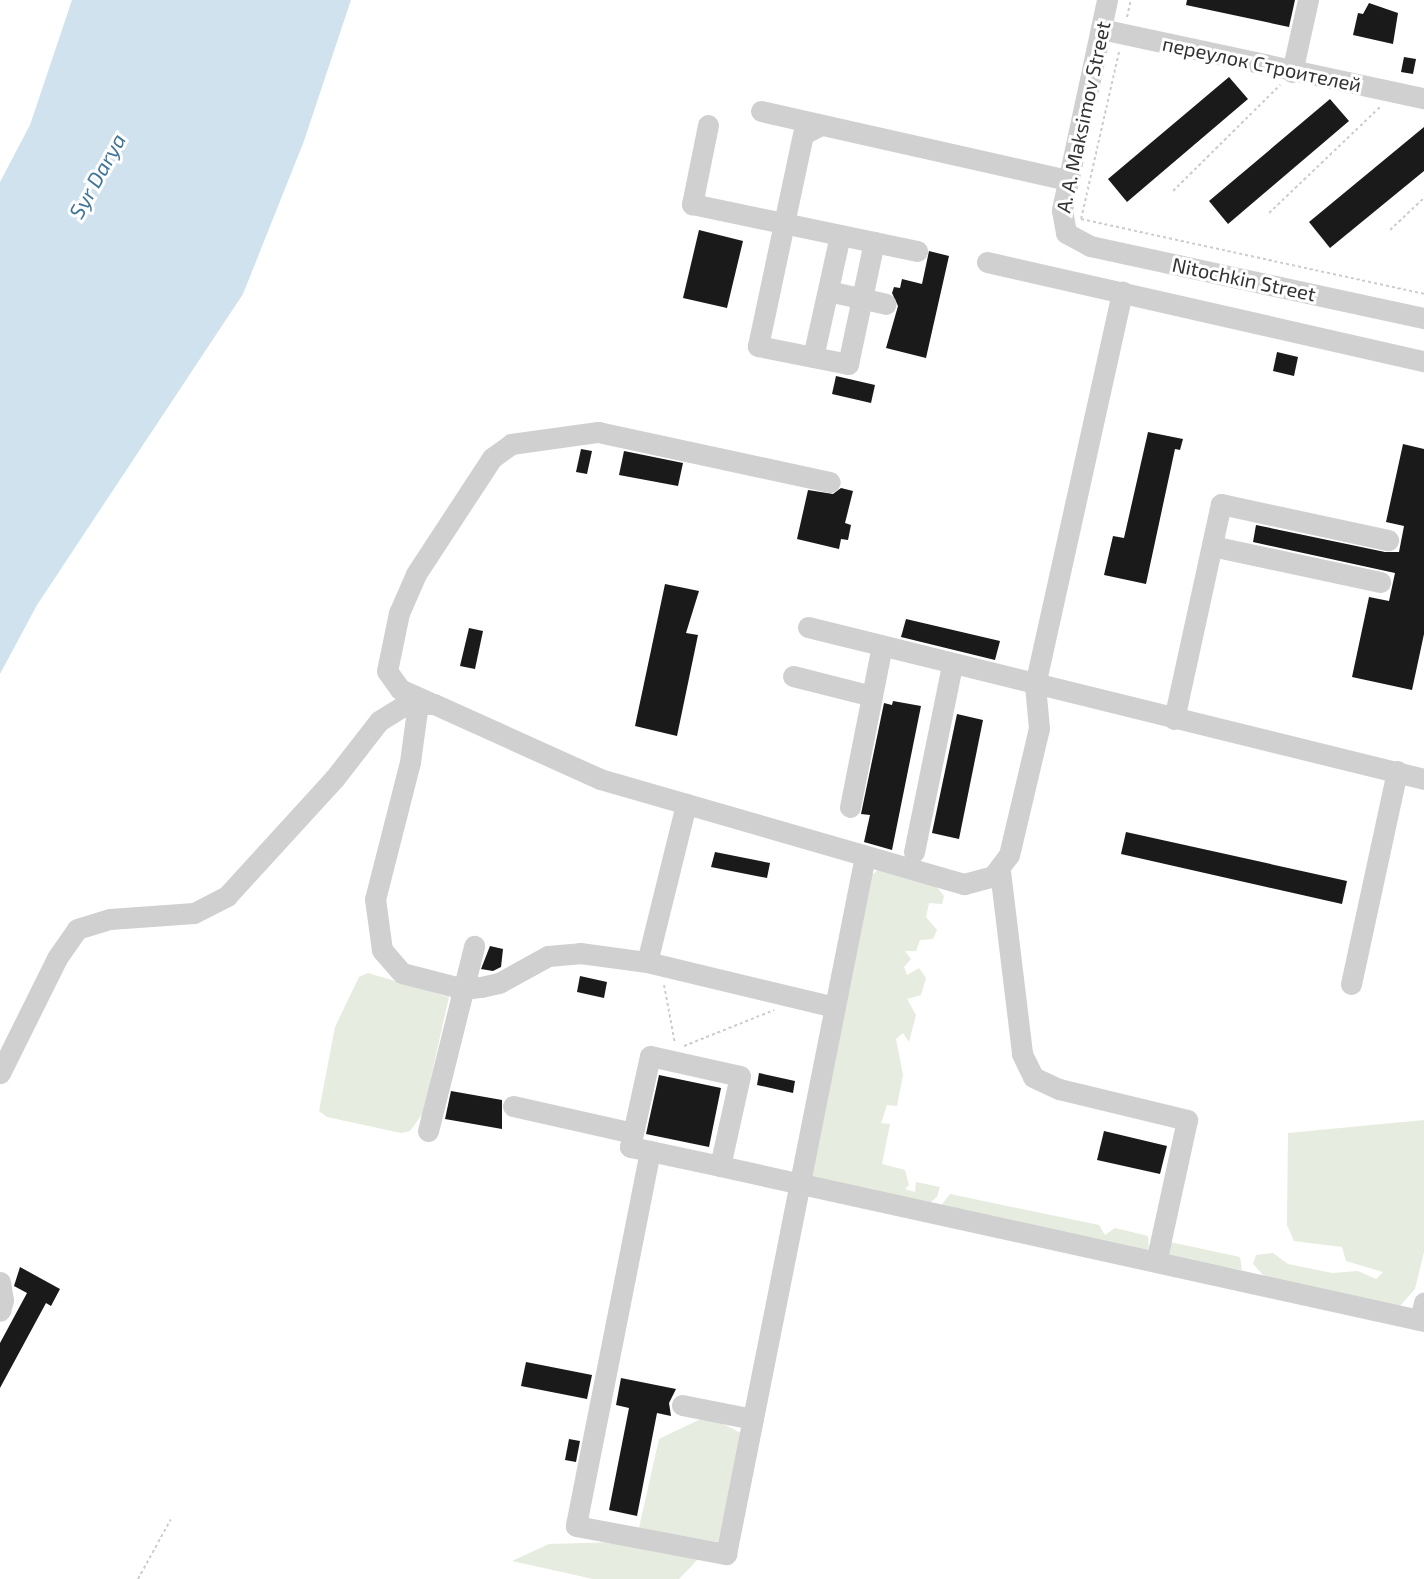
<!DOCTYPE html>
<html>
<head>
<meta charset="utf-8">
<style>
  body { margin:0 }
  #map { position:relative; width:1424px; height:1579px; overflow:hidden; background:#fff; font-family:"Exo 2",sans-serif }
  div>[style] { position:absolute }
  [style*='--x'] { left:calc(var(--x)*1px); top:calc(var(--y)*1px); width:calc(var(--w)*1px); rotate:calc(var(--a)*1deg) }
  .green>* { inset:0; background:#e6ecdf }
  .water>* { inset:0; background:#cfe2ee }
  .building>* { inset:0; background:#1a1a1a }
  .path>* { height:2px; margin-top:-1px; transform-origin:0; background:repeating-linear-gradient(90deg,#cdcdcd 0 3px,transparent 0 6px) }
  .minor>* { height:21px; margin:-10.5px; padding:0 10.5px; transform-origin:10.5px; border-radius:10.5px; background:#d0d0d0 }
  span { translate:-50% -50%; white-space:nowrap; text-align:center; line-height:1.15; -webkit-text-stroke:6px #fff; paint-order:stroke }
  .street-label { font-size:20px; color:#333 }
  .water-label { font-size:21px; color:#3f7597; font-style:italic }
</style>
</head>
<body>
<div id="map">
  <div class="green">
    <i style="clip-path:polygon(878px 870px,934px 883px,944px 896px,942px 904px,929px 903px,926px 917px,937px 930px,933px 939px,920px 940px,916px 951px,905px 951px,911px 959px,904px 967px,907px 975px,919px 968px,926px 978px,921px 995px,907px 999px,916px 1015px,909px 1042px,903px 1033px,896px 1039px,903px 1075px,897px 1106px,887px 1105px,881px 1123px,890px 1124px,882px 1164px,905px 1170px,909px 1185px,905px 1189px,915px 1192px,916px 1182px,940px 1187px,937px 1197px,927px 1205px,811px 1180px,868px 878px)"></i>
    <i style="clip-path:polygon(368px 973px,449px 997px,423px 1113px,410px 1131px,401px 1133px,327px 1117px,319px 1111px,335px 1027px,359px 977px)"></i>
    <i style="clip-path:polygon(1424px 1120px,1424px 1252px,1415px 1289px,1399px 1307px,1265px 1277px,1253px 1264px,1256px 1255px,1273px 1253px,1288px 1264px,1332px 1273px,1358px 1271px,1376px 1279px,1383px 1272px,1346px 1261px,1342px 1247px,1294px 1241px,1287px 1225px,1288px 1133px)"></i>
    <i style="clip-path:polygon(950px 1194px,1099px 1225px,1105px 1235px,1115px 1228px,1148px 1236px,1149px 1249px,1141px 1252px,947px 1210px,942px 1204px)"></i>
    <i style="clip-path:polygon(1170px 1242px,1240px 1257px,1242px 1270px,1168px 1257px)"></i>
    <i style="clip-path:polygon(707px 1416px,741px 1433px,718px 1542px,639px 1528px,659px 1439px)"></i>
    <i style="clip-path:polygon(617px 1542px,701px 1556px,679px 1579px,593px 1579px,512px 1561px,549px 1544px)"></i>
  </div>
  <div class="water">
    <i style="clip-path:polygon(72px 0,351px 0,304px 141px,243px 294px,37px 605px,0 674px,0 182px,30px 125px)"></i>
  </div>
  <div class="building">
    <i style="clip-path:polygon(1187px 0,1295px 0,1289px 27px,1186px 5px)"></i>
    <i style="clip-path:polygon(1369px 3px,1398px 13px,1393px 44px,1353px 35px,1358px 13px,1363px 14px)"></i>
    <i style="clip-path:polygon(1404px 57px,1416px 59px,1413px 74px,1401px 72px)"></i>
    <i style="clip-path:polygon(1229px 77px,1248px 99px,1127px 202px,1108px 179px)"></i>
    <i style="clip-path:polygon(1330px 99px,1349px 121px,1228px 224px,1209px 201px)"></i>
    <i style="clip-path:polygon(1424px 127px,1424px 171px,1330px 248px,1309px 222px)"></i>
    <i style="clip-path:polygon(699px 230px,743px 241px,727px 308px,683px 298px)"></i>
    <i style="clip-path:polygon(929px 251px,949px 256px,926px 358px,886px 348px,898px 306px,892px 293px,894px 287px,900px 288px,902px 279px,922px 284px)"></i>
    <i style="clip-path:polygon(1277px 352px,1298px 357px,1294px 376px,1273px 371px)"></i>
    <i style="clip-path:polygon(836px 376px,875px 385px,871px 403px,832px 394px)"></i>
    <i style="clip-path:polygon(1148px 432px,1183px 439px,1180px 450px,1175px 449px,1146px 584px,1104px 575px,1113px 536px,1124px 538px)"></i>
    <i style="clip-path:polygon(1403px 444px,1424px 449px,1424px 634px,1412px 690px,1352px 677px,1369px 597px,1389px 601px,1395px 573px,1253px 542px,1256px 525px,1385px 552px,1399px 552px,1404px 526px,1386px 522px)"></i>
    <i style="clip-path:polygon(581px 449px,592px 451px,587px 474px,576px 472px)"></i>
    <i style="clip-path:polygon(624px 451px,683px 463px,678px 486px,619px 475px)"></i>
    <i style="clip-path:polygon(841px 488px,853px 491px,845px 523px,851px 525px,848px 540px,841px 539px,839px 549px,797px 539px,808px 490px,833px 494px)"></i>
    <i style="clip-path:polygon(665px 584px,699px 591px,686px 633px,698px 635px,677px 736px,635px 726px)"></i>
    <i style="clip-path:polygon(906px 619px,1000px 641px,995px 660px,901px 637px)"></i>
    <i style="clip-path:polygon(469px 628px,483px 631px,475px 669px,460px 666px)"></i>
    <i style="clip-path:polygon(893px 701px,921px 706px,892px 850px,864px 842px,870px 815px,861px 814px,884px 703px,892px 705px)"></i>
    <i style="clip-path:polygon(957px 714px,983px 720px,959px 839px,932px 833px)"></i>
    <i style="clip-path:polygon(1126px 832px,1347px 881px,1342px 904px,1121px 854px)"></i>
    <i style="clip-path:polygon(715px 852px,770px 863px,767px 878px,711px 867px)"></i>
    <i style="clip-path:polygon(490px 946px,503px 949px,501px 967px,493px 971px,481px 969px)"></i>
    <i style="clip-path:polygon(580px 976px,607px 982px,604px 998px,577px 992px)"></i>
    <i style="clip-path:polygon(759px 1073px,795px 1081px,793px 1093px,757px 1085px)"></i>
    <i style="clip-path:polygon(659px 1075px,721px 1088px,709px 1147px,646px 1134px)"></i>
    <i style="clip-path:polygon(451px 1091px,502px 1100px,502px 1129px,445px 1119px)"></i>
    <i style="clip-path:polygon(1104px 1131px,1167px 1146px,1160px 1174px,1097px 1160px)"></i>
    <i style="clip-path:polygon(20px 1267px,60px 1289px,51px 1306px,46px 1303px,0 1388px,0 1343px,27px 1293px,14px 1286px)"></i>
    <i style="clip-path:polygon(526px 1362px,592px 1375px,587px 1399px,521px 1386px)"></i>
    <i style="clip-path:polygon(621px 1378px,676px 1389px,669px 1403px,671px 1416px,657px 1413px,637px 1516px,609px 1510px,629px 1408px,616px 1405px)"></i>
    <i style="clip-path:polygon(569px 1439px,580px 1441px,576px 1462px,565px 1460px)"></i>
  </div>
  <div class="path">
    <i style="--x:1127;--y:17;--w:17;--a:-77"></i>
    <i style="--x:1119;--y:52;--w:171;--a:102.8"></i>
    <i style="--x:1081;--y:219;--w:351;--a:12.3"></i>
    <i style="--x:1173;--y:191;--w:151;--a:-44.7"></i>
    <i style="--x:1269;--y:213;--w:155;--a:-43.7"></i>
    <i style="--x:1390;--y:230;--w:47;--a:-43.3"></i>
    <i style="--x:664;--y:985;--w:60;--a:79.4"></i>
    <i style="--x:684;--y:1046;--w:97;--a:-21.8"></i>
    <i style="--x:138;--y:1579;--w:68;--a:-61.2"></i>
  </div>
  <div class="minor">
    <i style="--x:1107;--y:0;--w:215;--a:102.1"></i>
    <i style="--x:1062;--y:210;--w:23;--a:80"></i>
    <i style="--x:1066;--y:233;--w:27;--a:28"></i>
    <i style="--x:1090;--y:246;--w:342;--a:12.2"></i>
    <i style="--x:1101;--y:29;--w:330;--a:12.1"></i>
    <i style="--x:1292;--y:72;--w:74;--a:-77.5"></i>
    <i style="--x:761;--y:111;--w:315;--a:12.7"></i>
    <i style="--x:708;--y:125;--w:81;--a:101.4"></i>
    <i style="--x:692;--y:204;--w:230;--a:11.8"></i>
    <i style="--x:821;--y:125;--w:20;--a:153"></i>
    <i style="--x:803;--y:134;--w:217;--a:102"></i>
    <i style="--x:758;--y:346;--w:92;--a:11.3"></i>
    <i style="--x:848;--y:364;--w:125;--a:-78"></i>
    <i style="--x:987;--y:262;--w:448;--a:12.8"></i>
    <i style="--x:828;--y:291;--w:59;--a:12.6"></i>
    <i style="--x:813;--y:357;--w:125;--a:-77.5"></i>
    <i style="--x:1212;--y:546;--w:172;--a:12.1"></i>
    <i style="--x:808;--y:627;--w:634;--a:13.86"></i>
    <i style="--x:793;--y:676;--w:81;--a:14.2"></i>
    <i style="--x:429;--y:702;--w:32;--a:-156"></i>
    <i style="--x:400;--y:689;--w:22;--a:-126"></i>
    <i style="--x:387;--y:671;--w:59;--a:-78.3"></i>
    <i style="--x:399;--y:613;--w:43;--a:-66.4"></i>
    <i style="--x:416;--y:574;--w:139;--a:-56.8"></i>
    <i style="--x:492;--y:458;--w:24;--a:-36"></i>
    <i style="--x:511;--y:444;--w:88;--a:-7.9"></i>
    <i style="--x:598;--y:432;--w:237;--a:12.2"></i>
    <i style="--x:418;--y:703;--w:60;--a:97.7"></i>
    <i style="--x:410;--y:762;--w:141;--a:104.3"></i>
    <i style="--x:375;--y:899;--w:51;--a:82.2"></i>
    <i style="--x:382;--y:950;--w:30;--a:49"></i>
    <i style="--x:402;--y:973;--w:64;--a:14.5"></i>
    <i style="--x:464;--y:989;--w:17;--a:-7"></i>
    <i style="--x:481;--y:987;--w:18;--a:-13"></i>
    <i style="--x:499;--y:983;--w:56;--a:-28.9"></i>
    <i style="--x:548;--y:956;--w:32;--a:-5"></i>
    <i style="--x:580;--y:953;--w:68;--a:7.7"></i>
    <i style="--x:647;--y:962;--w:193;--a:13.5"></i>
    <i style="--x:1174;--y:719;--w:220;--a:-77.7"></i>
    <i style="--x:1221;--y:504;--w:171;--a:12.2"></i>
    <i style="--x:850;--y:807;--w:164;--a:-78.8"></i>
    <i style="--x:914;--y:852;--w:191;--a:-78.5"></i>
    <i style="--x:1000;--y:871;--w:184;--a:83.1"></i>
    <i style="--x:1022;--y:1054;--w:25;--a:64"></i>
    <i style="--x:1033;--y:1077;--w:29;--a:25"></i>
    <i style="--x:1059;--y:1089;--w:132;--a:13.6"></i>
    <i style="--x:1187;--y:1120;--w:145;--a:102.3"></i>
    <i style="--x:647;--y:962;--w:163;--a:-76.1"></i>
    <i style="--x:1351;--y:984;--w:218;--a:-77.8"></i>
    <i style="--x:0;--y:1073;--w:128;--a:-63.6"></i>
    <i style="--x:57;--y:958;--w:35;--a:-55"></i>
    <i style="--x:77;--y:929;--w:34;--a:-17"></i>
    <i style="--x:110;--y:919;--w:84;--a:-4.1"></i>
    <i style="--x:194;--y:913;--w:37;--a:-27"></i>
    <i style="--x:227;--y:896;--w:159;--a:-47.6"></i>
    <i style="--x:334;--y:779;--w:73;--a:-52.2"></i>
    <i style="--x:379;--y:721;--w:32;--a:-32"></i>
    <i style="--x:406;--y:704;--w:28;--a:0"></i>
    <i style="--x:434;--y:704;--w:182;--a:24.3"></i>
    <i style="--x:600;--y:779;--w:379;--a:16.1"></i>
    <i style="--x:964;--y:884;--w:30;--a:-15"></i>
    <i style="--x:993;--y:876;--w:26;--a:-53"></i>
    <i style="--x:1009;--y:855;--w:130;--a:-76.7"></i>
    <i style="--x:1039;--y:728;--w:43;--a:-95.3"></i>
    <i style="--x:1035;--y:685;--w:403;--a:-77.5"></i>
    <i style="--x:513;--y:1106;--w:123;--a:12.7"></i>
    <i style="--x:428;--y:1131;--w:191;--a:-76"></i>
    <i style="--x:650;--y:1151;--w:382;--a:101.2"></i>
    <i style="--x:576;--y:1526;--w:153;--a:10.6"></i>
    <i style="--x:726;--y:1554;--w:712;--a:-78.74"></i>
    <i style="--x:720;--y:1166;--w:92;--a:-77.5"></i>
    <i style="--x:740;--y:1076;--w:92;--a:-167.5"></i>
    <i style="--x:650;--y:1056;--w:93;--a:102.4"></i>
    <i style="--x:630;--y:1147;--w:20;--a:11"></i>
    <i style="--x:650;--y:1151;--w:72;--a:12.1"></i>
    <i style="--x:720;--y:1166;--w:721;--a:12.42"></i>
    <i style="--x:0;--y:1282;--w:18;--a:81"></i>
    <i style="--x:3;--y:1300;--w:11;--a:105"></i>
    <i style="--x:1420;--y:1320;--w:18;--a:-77"></i>
    <i style="--x:682;--y:1405;--w:72;--a:11.2"></i>
  </div>
  <div class="street-label">
    <span style="left:1262px;top:64px;rotate:12deg">переулок Строителей</span>
    <span style="left:1083px;top:117px;rotate:-78deg">A. A. Maksimov Street</span>
    <span style="left:1244px;top:279px;rotate:12deg">Nitochkin Street</span>
  </div>
  <div class="water-label">
    <span style="left:97px;top:176px;rotate:-61deg">Syr Darya</span>
  </div>
</div>
</body>
</html>
